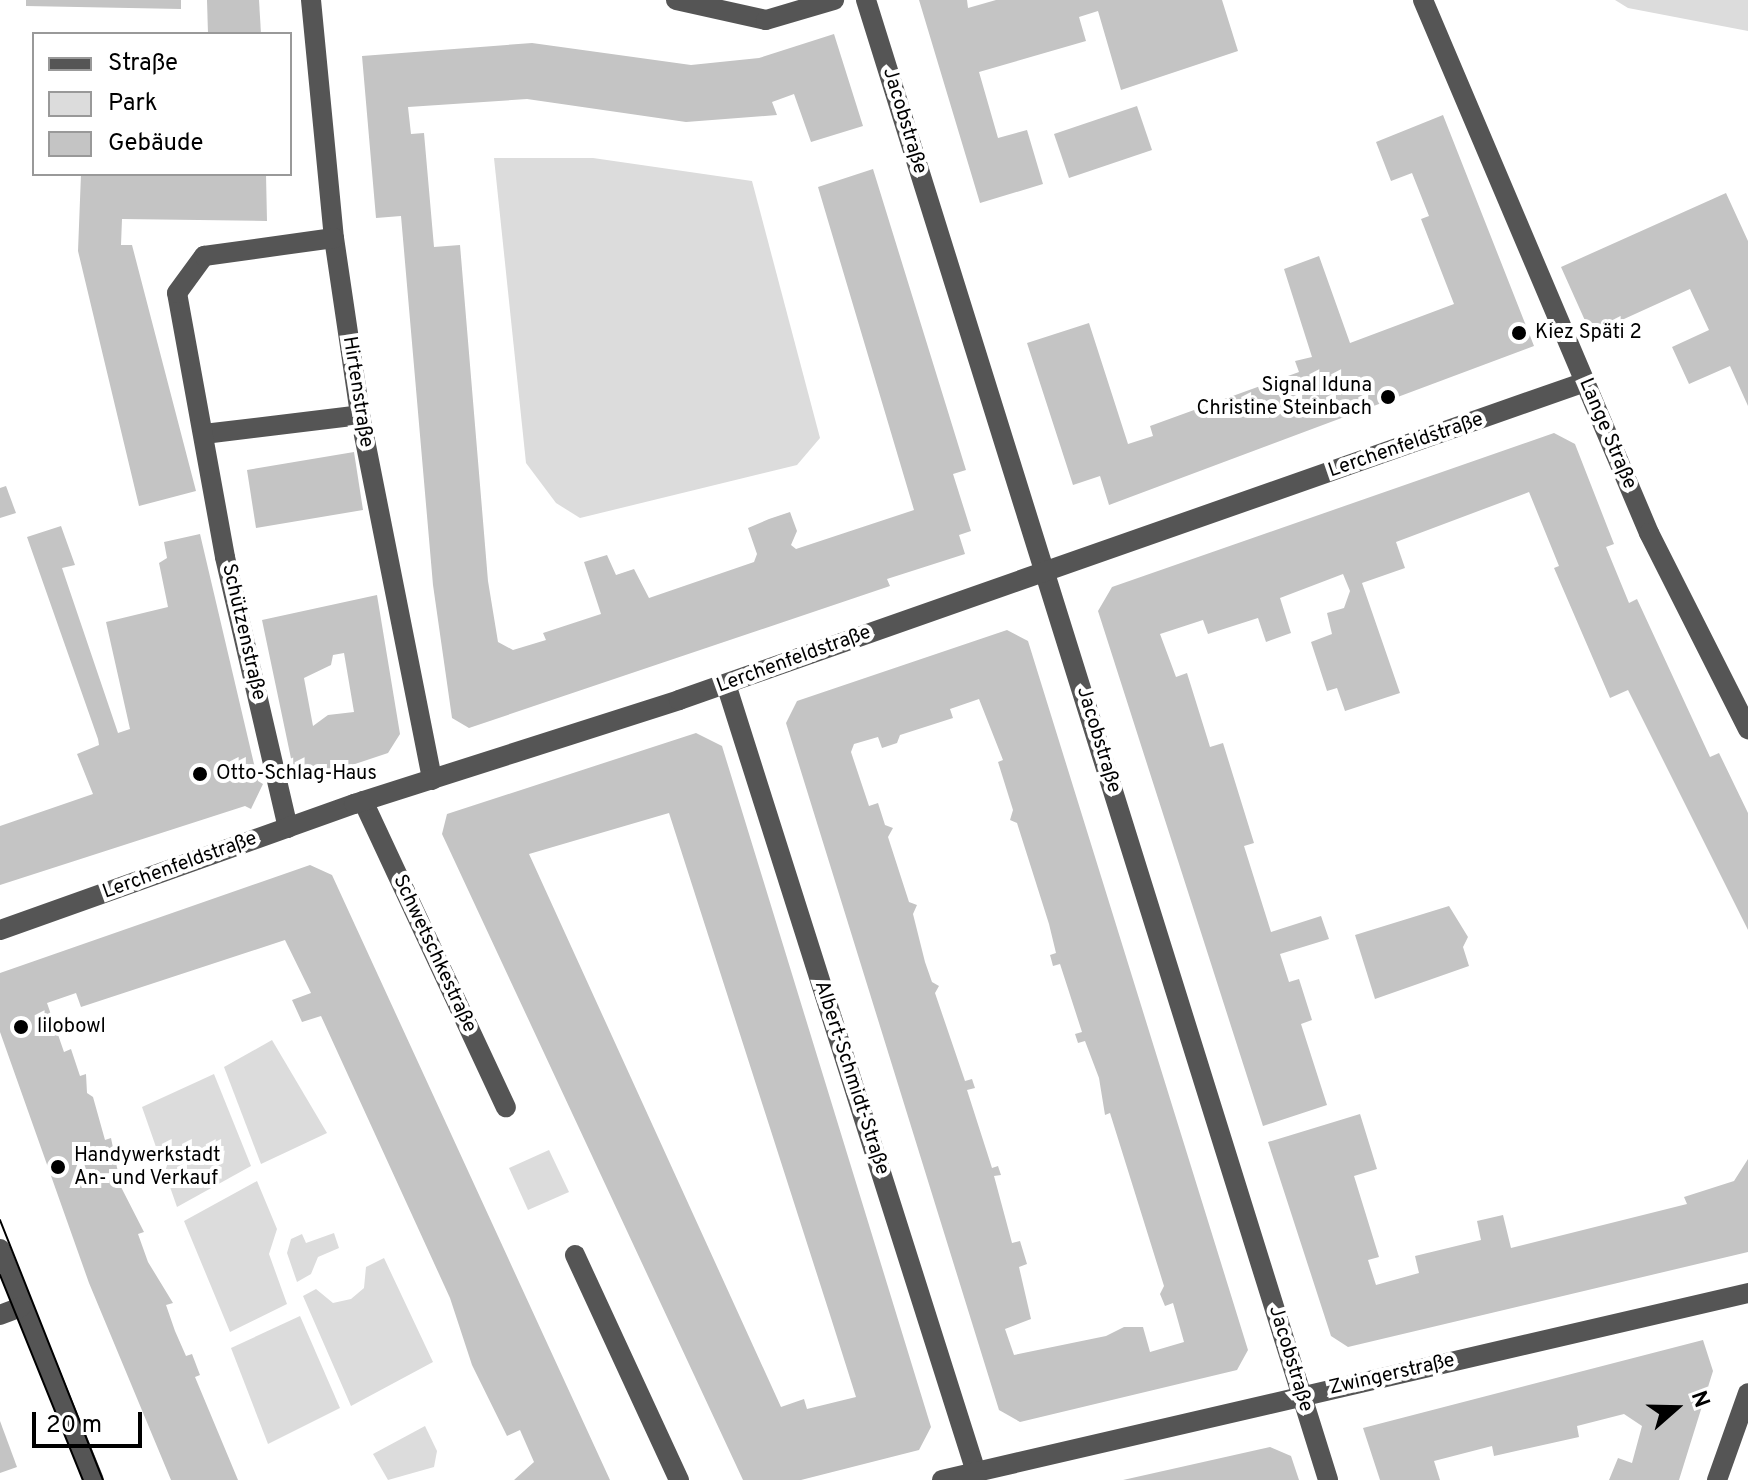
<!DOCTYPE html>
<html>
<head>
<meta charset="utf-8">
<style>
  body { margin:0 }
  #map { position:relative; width:1748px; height:1480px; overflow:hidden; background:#fff; font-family:Overpass,sans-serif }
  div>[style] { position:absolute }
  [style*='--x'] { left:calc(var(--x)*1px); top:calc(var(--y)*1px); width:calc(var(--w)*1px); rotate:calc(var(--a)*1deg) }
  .green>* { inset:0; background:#dcdcdc }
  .building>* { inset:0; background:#c4c4c4 }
  .minor>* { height:20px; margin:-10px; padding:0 10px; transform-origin:10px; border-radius:10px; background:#555 }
  .tram>* { height:2px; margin:-1px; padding:0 1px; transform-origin:1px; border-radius:1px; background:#000 }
  .dots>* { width:22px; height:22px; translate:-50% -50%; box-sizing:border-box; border:4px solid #fff; border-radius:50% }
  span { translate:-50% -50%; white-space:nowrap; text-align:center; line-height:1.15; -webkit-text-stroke:8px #fff; paint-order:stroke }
  .street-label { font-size:20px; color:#000 }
  .poi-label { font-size:20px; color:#000 }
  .left { translate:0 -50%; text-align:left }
  .right { translate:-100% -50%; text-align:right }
  .legend { position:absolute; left:32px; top:32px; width:260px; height:144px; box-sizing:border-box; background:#fff; border:2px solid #999; margin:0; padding:10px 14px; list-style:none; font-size:24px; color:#000 }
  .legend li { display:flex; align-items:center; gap:16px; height:40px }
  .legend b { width:40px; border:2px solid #999 }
  .north { position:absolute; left:1636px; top:1368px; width:80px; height:80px; -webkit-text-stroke:6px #fff; paint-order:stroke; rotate:70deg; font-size:22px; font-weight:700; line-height:32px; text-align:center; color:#000 }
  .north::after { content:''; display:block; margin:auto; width:28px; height:36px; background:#000; clip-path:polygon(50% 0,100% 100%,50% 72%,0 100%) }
  .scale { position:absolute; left:32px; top:1412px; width:110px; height:36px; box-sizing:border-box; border:4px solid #000; border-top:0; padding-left:10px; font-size:24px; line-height:28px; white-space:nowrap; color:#000; -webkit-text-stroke:6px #fff; paint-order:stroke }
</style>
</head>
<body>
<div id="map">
  <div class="green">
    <i style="clip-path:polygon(1615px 0,1748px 0,1748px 31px,1628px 8px)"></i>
    <i style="clip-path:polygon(494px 158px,593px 158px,752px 181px,820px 438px,797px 465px,580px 518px,556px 503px,526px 463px)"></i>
    <i style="clip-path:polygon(272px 1040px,327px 1133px,261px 1164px,224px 1067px)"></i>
    <i style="clip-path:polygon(214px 1074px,251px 1166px,177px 1207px,142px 1107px)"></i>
    <i style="clip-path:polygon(549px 1150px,569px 1192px,528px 1210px,509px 1168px)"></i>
    <i style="clip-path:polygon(257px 1181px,277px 1229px,269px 1254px,287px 1304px,230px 1332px,184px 1221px)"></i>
    <i style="clip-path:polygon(334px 1233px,339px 1248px,318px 1257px,311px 1274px,297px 1282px,287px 1253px,291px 1239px,302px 1234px,306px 1243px)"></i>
    <i style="clip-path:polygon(384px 1258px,433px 1362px,351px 1406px,303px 1296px,316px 1289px,333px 1303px,351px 1299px,364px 1288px,366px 1267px)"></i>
    <i style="clip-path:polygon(300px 1316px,340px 1408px,268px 1444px,231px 1348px)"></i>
    <i style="clip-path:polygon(425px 1426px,437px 1451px,434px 1467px,388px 1480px,373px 1454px)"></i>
  </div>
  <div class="building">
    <i style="clip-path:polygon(26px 0,181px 0,181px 9px,26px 6px)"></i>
    <i style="clip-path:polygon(207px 0,259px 0,261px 34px,208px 34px)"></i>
    <i style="clip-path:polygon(919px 0,967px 0,968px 8px,996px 0,1222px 0,1238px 51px,1121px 90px,1098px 11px,1079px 17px,1086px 41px,979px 72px,998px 138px,1027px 130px,1043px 184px,980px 203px)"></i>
    <i style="clip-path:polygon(834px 34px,863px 126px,811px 142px,794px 94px,772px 102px,777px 115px,686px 122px,527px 99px,408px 107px,411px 134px,424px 133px,434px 247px,460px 245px,488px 581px,498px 642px,513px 650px,546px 640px,543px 633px,601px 614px,584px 562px,607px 555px,616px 575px,634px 569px,649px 598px,754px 562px,757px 554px,748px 528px,769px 519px,790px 512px,797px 531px,791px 545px,796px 549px,914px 510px,818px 187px,873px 169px,966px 470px,953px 474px,971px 531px,959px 535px,965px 554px,887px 579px,890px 586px,469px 728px,452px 718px,433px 585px,401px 216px,376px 218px,362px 56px,532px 43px,691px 65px,759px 58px)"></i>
    <i style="clip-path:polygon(1137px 106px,1152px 150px,1069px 178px,1054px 134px)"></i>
    <i style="clip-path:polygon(1443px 115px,1534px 346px,1109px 505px,1100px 476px,1073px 485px,1027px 343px,1089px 323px,1128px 444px,1153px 436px,1150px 426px,1299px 372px,1295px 361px,1312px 357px,1284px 269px,1319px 256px,1350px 343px,1454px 304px,1421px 219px,1429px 216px,1412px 173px,1391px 181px,1376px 142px)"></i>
    <i style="clip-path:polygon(81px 174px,266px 174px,267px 221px,122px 219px,121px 245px,132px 245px,196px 491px,139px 506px,78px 251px)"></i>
    <i style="clip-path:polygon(1726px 193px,1748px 241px,1748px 406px,1730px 366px,1689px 384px,1672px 347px,1709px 330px,1690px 289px,1591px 334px,1561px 267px)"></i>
    <i style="clip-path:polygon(1554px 433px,1575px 444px,1614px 544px,1606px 547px,1629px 603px,1637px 599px,1710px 757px,1719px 753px,1748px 813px,1748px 930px,1628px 690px,1610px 698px,1554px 568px,1559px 566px,1529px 492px,1396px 542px,1405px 568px,1362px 583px,1400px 693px,1345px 711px,1337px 688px,1327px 691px,1311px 642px,1332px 634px,1327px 613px,1344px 608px,1350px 591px,1343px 574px,1280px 598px,1291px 633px,1266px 642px,1258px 618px,1208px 634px,1203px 620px,1160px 634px,1176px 677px,1187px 673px,1210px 747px,1223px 743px,1254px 843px,1244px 846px,1271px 932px,1321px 916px,1329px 939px,1280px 954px,1289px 982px,1299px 979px,1312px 1020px,1301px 1024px,1327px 1105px,1263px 1126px,1098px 611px,1112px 587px)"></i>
    <i style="clip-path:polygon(354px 452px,363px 510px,256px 528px,247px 470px)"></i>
    <i style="clip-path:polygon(6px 486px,16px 513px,0 518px,0 488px)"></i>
    <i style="clip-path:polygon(61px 526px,75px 565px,62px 568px,118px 733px,130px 729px,106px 622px,168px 607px,159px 563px,167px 558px,164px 542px,200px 534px,258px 781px,263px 784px,251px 809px,245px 806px,0 885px,0 826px,93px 794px,77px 754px,99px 745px,98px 739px,27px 537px)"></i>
    <i style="clip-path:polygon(evenodd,377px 595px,400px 734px,388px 753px,313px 778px,293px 768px,262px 620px,377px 595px,344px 653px,354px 712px,328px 715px,313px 726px,304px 678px,331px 665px,333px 655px,344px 653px)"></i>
    <i style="clip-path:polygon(evenodd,1007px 630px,1028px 641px,1248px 1350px,1237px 1370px,1020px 1422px,999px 1410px,786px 723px,797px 701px,1007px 630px,979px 699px,1003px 760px,998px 762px,1013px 810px,1010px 820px,1017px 823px,1049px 924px,1056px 953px,1050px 955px,1053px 966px,1060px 964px,1082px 1032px,1075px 1034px,1078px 1043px,1085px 1041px,1099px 1078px,1105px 1115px,1110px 1113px,1164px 1286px,1160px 1294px,1165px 1306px,1173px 1303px,1184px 1342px,1150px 1352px,1143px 1327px,1124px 1327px,1106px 1336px,1014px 1355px,1005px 1329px,1031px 1319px,1019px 1267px,1027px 1264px,1020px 1241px,1012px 1243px,994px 1176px,1001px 1175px,998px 1166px,992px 1168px,967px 1090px,975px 1088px,972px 1079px,965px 1081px,935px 993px,939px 986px,932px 982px,925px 962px,913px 914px,917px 905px,909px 902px,888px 837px,893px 828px,885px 825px,878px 803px,869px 806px,851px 752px,854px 744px,878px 737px,882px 748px,897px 743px,900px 735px,953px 718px,950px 709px,979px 699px)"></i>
    <i style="clip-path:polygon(evenodd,696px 733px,722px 746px,931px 1427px,919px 1450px,801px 1480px,743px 1480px,442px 834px,447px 814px,696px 733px,669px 813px,831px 1318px,856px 1397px,807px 1409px,804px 1399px,781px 1407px,529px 854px,669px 813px)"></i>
    <i style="clip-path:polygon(310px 865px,332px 875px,610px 1480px,514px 1480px,534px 1462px,520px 1430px,507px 1436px,472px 1365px,450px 1298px,321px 1016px,302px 1022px,292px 1000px,311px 993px,285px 940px,81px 1007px,76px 993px,47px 1003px,64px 1052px,71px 1049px,80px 1076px,86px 1074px,87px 1093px,93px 1097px,105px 1140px,111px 1138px,121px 1187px,144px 1232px,138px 1234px,148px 1262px,173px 1303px,166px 1305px,175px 1331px,186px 1356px,192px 1354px,200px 1375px,195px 1377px,238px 1480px,171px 1480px,89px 1283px,0 1032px,0 973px)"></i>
    <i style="clip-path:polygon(1449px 906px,1468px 937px,1463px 947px,1469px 966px,1375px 999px,1355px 935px)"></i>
    <i style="clip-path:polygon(1360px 1114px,1377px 1169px,1354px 1176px,1379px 1257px,1368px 1260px,1376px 1285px,1419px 1273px,1415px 1256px,1481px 1240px,1477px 1221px,1503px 1215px,1511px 1248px,1687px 1204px,1684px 1197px,1734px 1181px,1748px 1159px,1748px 1252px,1348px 1347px,1331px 1336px,1268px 1142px)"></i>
    <i style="clip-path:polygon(1703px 1340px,1713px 1371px,1679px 1480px,1609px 1480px,1618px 1458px,1632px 1463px,1642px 1426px,1624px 1414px,1577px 1426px,1579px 1437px,1494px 1456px,1492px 1446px,1434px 1461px,1440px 1480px,1380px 1480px,1363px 1428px)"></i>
    <i style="clip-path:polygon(0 1421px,17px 1467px,0 1473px)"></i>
    <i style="clip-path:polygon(1270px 1447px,1291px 1456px,1299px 1480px,1123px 1480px)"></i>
  </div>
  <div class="minor">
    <i style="--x:311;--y:0;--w:239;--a:84.5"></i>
    <i style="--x:334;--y:238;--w:179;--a:81.6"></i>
    <i style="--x:360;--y:415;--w:372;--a:78.8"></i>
    <i style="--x:676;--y:0;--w:92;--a:12.5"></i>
    <i style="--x:766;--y:20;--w:71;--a:-16.4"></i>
    <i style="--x:866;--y:0;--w:1550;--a:72.66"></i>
    <i style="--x:1423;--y:0;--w:579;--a:67.02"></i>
    <i style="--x:1649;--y:533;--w:220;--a:63.2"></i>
    <i style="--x:204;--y:434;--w:157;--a:-6.9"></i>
    <i style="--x:726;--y:684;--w:827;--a:72.4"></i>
    <i style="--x:363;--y:801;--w:338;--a:65"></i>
    <i style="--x:288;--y:828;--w:278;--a:-103.1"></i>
    <i style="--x:225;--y:557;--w:268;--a:-100.3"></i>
    <i style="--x:177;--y:293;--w:46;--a:-53.9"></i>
    <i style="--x:204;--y:256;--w:131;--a:-7.9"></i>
    <i style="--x:0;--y:930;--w:376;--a:-19.6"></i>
    <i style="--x:354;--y:804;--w:341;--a:-17.7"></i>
    <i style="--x:679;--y:700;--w:960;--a:-19.34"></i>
    <i style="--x:0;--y:1249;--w:249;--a:67.9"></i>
    <i style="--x:575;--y:1255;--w:248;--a:65.2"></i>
    <i style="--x:0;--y:1315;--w:22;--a:-21"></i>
    <i style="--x:942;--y:1480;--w:827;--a:-13.06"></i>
    <i style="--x:1717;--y:1480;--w:92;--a:-70.4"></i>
  </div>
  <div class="tram">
    <i style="--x:0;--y:1220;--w:280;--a:68.4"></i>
    <i style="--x:0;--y:1275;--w:221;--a:68"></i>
  </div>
  <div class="dots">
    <i style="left:1519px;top:333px;background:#000"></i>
    <i style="left:1388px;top:397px;background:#000"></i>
    <i style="left:200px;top:774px;background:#000"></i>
    <i style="left:21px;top:1027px;background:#000"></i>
    <i style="left:58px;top:1167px;background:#000"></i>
  </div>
  <div class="street-label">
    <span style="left:904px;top:121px;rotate:73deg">Jacobstraße</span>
    <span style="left:357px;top:392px;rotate:81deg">Hirtenstraße</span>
    <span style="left:1607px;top:434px;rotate:67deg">Lange Straße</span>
    <span style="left:1406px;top:446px;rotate:-19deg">Lerchenfeldstraße</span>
    <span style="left:243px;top:632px;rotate:77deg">Schützenstraße</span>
    <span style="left:794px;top:660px;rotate:-20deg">Lerchenfeldstraße</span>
    <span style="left:1098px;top:740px;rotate:73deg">Jacobstraße</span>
    <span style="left:180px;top:866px;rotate:-20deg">Lerchenfeldstraße</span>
    <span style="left:434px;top:954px;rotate:65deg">Schwetschkestraße</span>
    <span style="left:851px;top:1078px;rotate:72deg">Albert-Schmidt-Straße</span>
    <span style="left:1290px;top:1359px;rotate:73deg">Jacobstraße</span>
    <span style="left:1392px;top:1375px;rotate:-13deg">Zwingerstraße</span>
  </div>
  <div class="poi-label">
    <span class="left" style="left:1535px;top:333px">Kiez Späti 2</span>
    <span class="right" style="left:1372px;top:398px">Signal Iduna<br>Christine Steinbach</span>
    <span class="left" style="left:216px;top:774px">Otto-Schlag-Haus</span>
    <span class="left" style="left:37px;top:1027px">lilobowl</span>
    <span class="left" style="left:74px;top:1168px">Handywerkstadt<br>An- und Verkauf</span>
  </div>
  <ul class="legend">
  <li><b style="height:10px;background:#555"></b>Straße</li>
  <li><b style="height:22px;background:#dcdcdc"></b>Park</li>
  <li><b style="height:22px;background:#c4c4c4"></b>Gebäude</li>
  </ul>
  <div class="north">N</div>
  <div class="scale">20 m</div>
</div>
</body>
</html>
